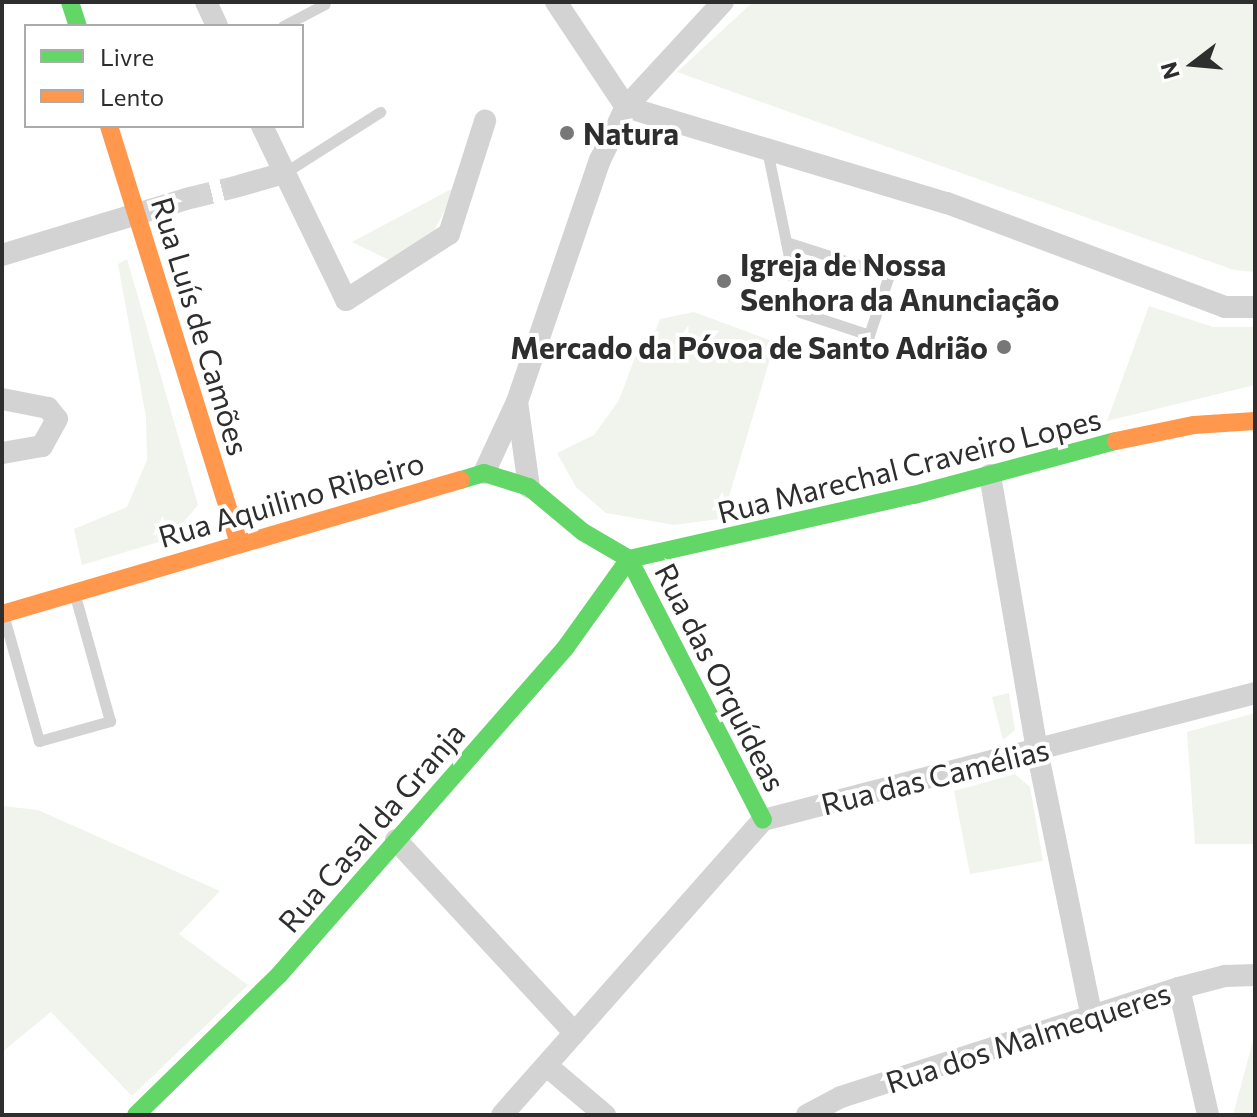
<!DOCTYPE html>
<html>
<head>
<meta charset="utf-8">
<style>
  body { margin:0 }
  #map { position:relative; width:1257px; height:1117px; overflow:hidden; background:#fff; font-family:Commissioner,sans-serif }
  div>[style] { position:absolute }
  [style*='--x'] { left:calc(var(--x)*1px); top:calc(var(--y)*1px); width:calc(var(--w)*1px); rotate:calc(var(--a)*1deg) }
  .green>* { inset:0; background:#f1f4ec }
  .street-tunnel>* { height:22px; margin-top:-11px; transform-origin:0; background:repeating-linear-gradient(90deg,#d5d5d5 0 22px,transparent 0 33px) }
  .lane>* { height:11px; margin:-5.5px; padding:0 5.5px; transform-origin:5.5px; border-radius:5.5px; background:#d3d3d3 }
  .street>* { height:22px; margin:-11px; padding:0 11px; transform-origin:11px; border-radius:11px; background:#d3d3d3 }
  .fast>* { height:18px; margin:-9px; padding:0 9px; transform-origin:9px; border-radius:9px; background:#63d668 }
  .slow>* { height:18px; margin:-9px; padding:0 9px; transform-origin:9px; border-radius:9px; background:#ff974d }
  .dots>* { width:22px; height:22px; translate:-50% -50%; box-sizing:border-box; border:4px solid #fff; border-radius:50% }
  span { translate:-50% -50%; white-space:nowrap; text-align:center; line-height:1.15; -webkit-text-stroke:8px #fff; paint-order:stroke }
  .poi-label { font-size:30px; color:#2e2e2e; font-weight:700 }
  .left { translate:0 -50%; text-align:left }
  .right { translate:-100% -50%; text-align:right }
  .street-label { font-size:30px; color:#2e2e2e }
  .frame { position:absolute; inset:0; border:4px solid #2e2e2e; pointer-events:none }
  .legend { position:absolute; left:24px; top:24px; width:280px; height:104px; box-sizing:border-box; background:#fff; border:2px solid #ababab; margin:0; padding:10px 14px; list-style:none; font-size:24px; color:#2e2e2e }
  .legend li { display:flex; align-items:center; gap:16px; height:40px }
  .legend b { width:40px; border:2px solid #ababab }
  .north { position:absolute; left:1153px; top:24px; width:80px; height:80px; -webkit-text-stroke:6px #fff; paint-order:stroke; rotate:254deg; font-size:22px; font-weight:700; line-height:32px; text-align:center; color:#2e2e2e }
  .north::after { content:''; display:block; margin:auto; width:28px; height:36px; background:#2e2e2e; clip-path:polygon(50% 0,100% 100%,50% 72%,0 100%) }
</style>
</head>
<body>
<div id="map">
  <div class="green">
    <i style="clip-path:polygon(753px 2px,1255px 2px,1255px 272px,1234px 270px,677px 72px)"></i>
    <i style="clip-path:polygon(457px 186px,430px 239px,389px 260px,352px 242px)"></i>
    <i style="clip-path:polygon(127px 259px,198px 505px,169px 539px,82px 565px,74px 529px,127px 507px,147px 460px,146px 417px,118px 264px)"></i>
    <i style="clip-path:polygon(1149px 306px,1213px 327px,1255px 327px,1255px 385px,1107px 421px)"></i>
    <i style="clip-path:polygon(694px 312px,775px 342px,724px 513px,719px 519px,674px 525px,606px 513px,576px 487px,557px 453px,594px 435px,619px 400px,642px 339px,654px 335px,660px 319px)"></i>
    <i style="clip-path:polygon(1009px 693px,1015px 730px,1003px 740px,992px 697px)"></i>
    <i style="clip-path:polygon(1255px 713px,1255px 844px,1195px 844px,1187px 732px)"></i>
    <i style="clip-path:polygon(1015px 774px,1030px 787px,1043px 861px,970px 874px,954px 791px)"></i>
    <i style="clip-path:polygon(2px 806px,38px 810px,220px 891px,179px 934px,248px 985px,132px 1096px,51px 1012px,2px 1052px)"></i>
    <i style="clip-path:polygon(1255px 1033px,1255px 1115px,1233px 1115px)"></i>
  </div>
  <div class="street-tunnel">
    <i style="--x:190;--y:198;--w:46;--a:-13.7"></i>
  </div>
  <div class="lane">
    <i style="--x:283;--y:26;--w:47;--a:-27.6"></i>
    <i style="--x:767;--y:150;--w:94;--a:78.3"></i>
    <i style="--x:786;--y:242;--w:71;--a:78.7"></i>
    <i style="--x:800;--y:312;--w:73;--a:18.4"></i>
    <i style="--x:869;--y:335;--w:63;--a:-71.6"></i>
    <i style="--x:889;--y:275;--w:108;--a:-162.2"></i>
    <i style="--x:284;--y:173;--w:114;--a:-32.4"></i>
    <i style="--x:3;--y:614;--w:132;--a:74.2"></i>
    <i style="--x:39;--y:741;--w:74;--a:-15.7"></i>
    <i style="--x:110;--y:721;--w:130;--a:-105.6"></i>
  </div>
  <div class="street">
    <i style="--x:206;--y:2;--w:26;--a:65"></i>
    <i style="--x:556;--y:2;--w:126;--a:56.3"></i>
    <i style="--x:626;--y:107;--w:335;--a:16.7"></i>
    <i style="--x:947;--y:203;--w:297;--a:20.5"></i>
    <i style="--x:1225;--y:307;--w:30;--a:0"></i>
    <i style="--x:262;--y:126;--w:193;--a:64.2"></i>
    <i style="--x:346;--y:300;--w:122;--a:-32.7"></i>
    <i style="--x:449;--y:234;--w:119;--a:-72.3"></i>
    <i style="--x:235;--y:187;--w:51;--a:-15.9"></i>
    <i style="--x:2;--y:255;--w:196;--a:-16.9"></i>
    <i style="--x:2;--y:399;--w:47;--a:11.1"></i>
    <i style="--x:48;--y:408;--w:14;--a:51"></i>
    <i style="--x:57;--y:419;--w:31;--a:119"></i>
    <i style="--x:42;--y:446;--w:41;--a:170.1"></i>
    <i style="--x:484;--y:473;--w:78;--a:-65.1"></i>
    <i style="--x:990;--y:475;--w:279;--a:80.3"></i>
    <i style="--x:1037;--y:750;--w:273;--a:78.4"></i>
    <i style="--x:529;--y:487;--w:86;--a:-98"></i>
    <i style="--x:517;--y:402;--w:256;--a:-71.1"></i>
    <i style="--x:600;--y:160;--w:59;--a:-63.9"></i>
    <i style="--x:626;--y:107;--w:143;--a:-47.3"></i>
    <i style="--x:396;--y:840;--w:262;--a:47.2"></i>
    <i style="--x:1179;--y:988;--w:130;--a:77.1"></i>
    <i style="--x:547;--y:1066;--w:76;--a:40.2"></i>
    <i style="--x:502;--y:1115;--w:394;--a:-48.5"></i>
    <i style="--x:763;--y:820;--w:508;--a:-14.47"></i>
    <i style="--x:807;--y:1115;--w:38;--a:-28"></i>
    <i style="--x:841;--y:1097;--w:355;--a:-17.9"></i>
    <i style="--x:1179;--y:988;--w:48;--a:-14.6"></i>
    <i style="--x:1225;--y:976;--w:30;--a:-2"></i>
  </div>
  <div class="fast">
    <i style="--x:70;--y:2;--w:25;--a:72"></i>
    <i style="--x:461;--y:480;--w:24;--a:-17"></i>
    <i style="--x:484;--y:473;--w:47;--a:17.3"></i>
    <i style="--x:529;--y:487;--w:70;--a:39.8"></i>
    <i style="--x:583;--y:532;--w:53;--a:30.4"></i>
    <i style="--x:629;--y:559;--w:292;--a:-12.7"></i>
    <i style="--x:914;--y:495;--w:209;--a:-15"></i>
    <i style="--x:629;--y:559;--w:293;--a:62.8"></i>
    <i style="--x:136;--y:1115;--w:200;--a:-44.4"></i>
    <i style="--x:279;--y:975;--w:436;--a:-48.8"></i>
    <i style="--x:566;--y:647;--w:108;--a:-54.4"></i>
  </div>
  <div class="slow">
    <i style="--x:109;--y:126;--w:437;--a:72.7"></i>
    <i style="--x:1116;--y:441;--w:80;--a:-11.6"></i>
    <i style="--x:1194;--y:425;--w:61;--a:-3.8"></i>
    <i style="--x:2;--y:614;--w:478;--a:-16.3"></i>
  </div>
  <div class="dots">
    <i style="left:567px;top:133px;background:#777"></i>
    <i style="left:724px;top:281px;background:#777"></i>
    <i style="left:1004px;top:347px;background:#777"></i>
  </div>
  <div class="poi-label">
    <span class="left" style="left:583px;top:133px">Natura</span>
    <span class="left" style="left:740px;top:281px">Igreja de Nossa<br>Senhora da Anunciação</span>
    <span class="right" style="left:988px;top:347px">Mercado da Póvoa de Santo Adrião</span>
  </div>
  <div class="street-label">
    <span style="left:201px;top:326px;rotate:73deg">Rua Luís de Camões</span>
    <span style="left:909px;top:465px;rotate:-14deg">Rua Marechal Craveiro Lopes</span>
    <span style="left:291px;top:499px;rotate:-16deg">Rua Aquilino Ribeiro</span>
    <span style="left:721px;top:677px;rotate:63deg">Rua das Orquídeas</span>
    <span style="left:935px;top:776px;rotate:-14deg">Rua das Camélias</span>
    <span style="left:371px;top:827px;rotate:-49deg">Rua Casal da Granja</span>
    <span style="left:1028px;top:1037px;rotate:-18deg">Rua dos Malmequeres</span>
  </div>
  <div class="frame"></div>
  <ul class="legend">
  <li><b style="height:10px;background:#63d668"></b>Livre</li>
  <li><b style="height:10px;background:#ff974d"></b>Lento</li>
  </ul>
  <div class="north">N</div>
</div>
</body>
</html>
